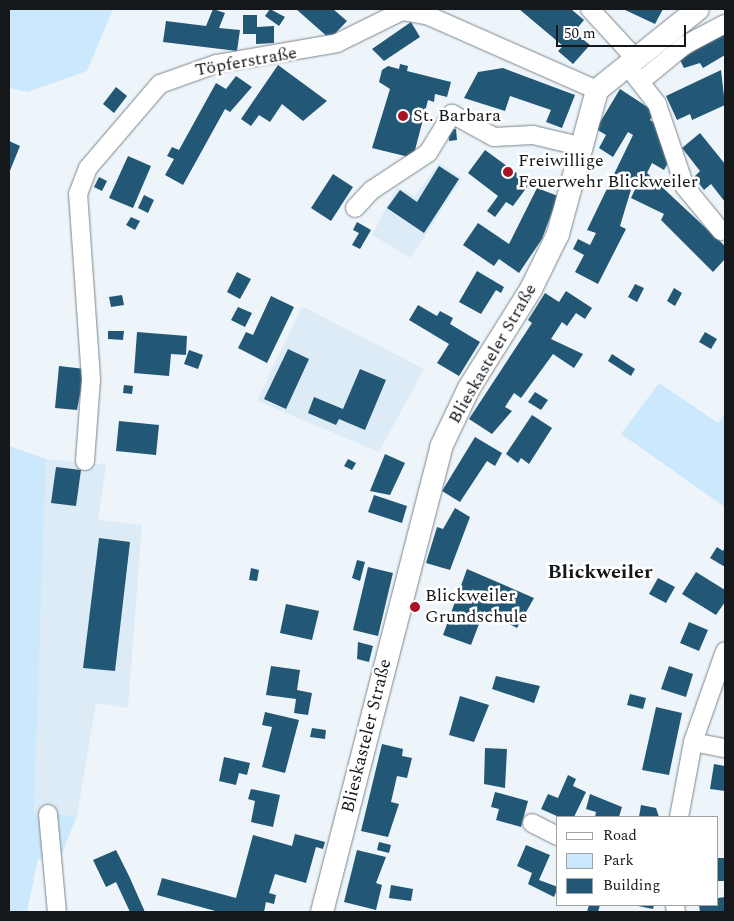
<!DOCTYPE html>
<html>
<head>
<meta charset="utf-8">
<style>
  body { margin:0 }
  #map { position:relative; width:734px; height:921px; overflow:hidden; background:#edf5fa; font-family:Spectral,serif }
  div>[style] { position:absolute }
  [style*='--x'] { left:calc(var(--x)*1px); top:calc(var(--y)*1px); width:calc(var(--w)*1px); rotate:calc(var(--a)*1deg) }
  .built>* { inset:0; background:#ddebf6 }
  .green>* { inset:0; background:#cce8fc }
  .building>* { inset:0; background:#225776 }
  .roads { filter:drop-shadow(0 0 1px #7e858a) drop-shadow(0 0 1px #7e858a) }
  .minor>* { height:18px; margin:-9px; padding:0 9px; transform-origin:9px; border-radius:9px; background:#fff }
  .tertiary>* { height:22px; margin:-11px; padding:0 11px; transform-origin:11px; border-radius:11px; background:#fff }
  .dots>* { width:14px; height:14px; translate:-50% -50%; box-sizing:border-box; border:2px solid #fff; border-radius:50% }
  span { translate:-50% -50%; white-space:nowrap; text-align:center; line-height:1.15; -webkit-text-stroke:5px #fff; paint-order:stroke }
  .street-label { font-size:18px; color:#15181a }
  .poi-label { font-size:18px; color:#15181a }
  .left { translate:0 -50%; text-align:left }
  .quarter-label { font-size:20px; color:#15181a; font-weight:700 }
  .frame { position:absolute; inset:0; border:10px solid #15181a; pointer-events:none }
  .legend { position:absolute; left:556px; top:816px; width:162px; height:90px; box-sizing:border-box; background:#fff; border:1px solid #a1a3a3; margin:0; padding:6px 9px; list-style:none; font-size:15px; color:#15181a }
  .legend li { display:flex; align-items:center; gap:10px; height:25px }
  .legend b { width:25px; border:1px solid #a1a3a3 }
  .scale { position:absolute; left:556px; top:25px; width:130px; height:22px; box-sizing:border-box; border:2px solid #15181a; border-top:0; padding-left:6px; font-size:15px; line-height:18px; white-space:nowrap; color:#15181a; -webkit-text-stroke:4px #fff; paint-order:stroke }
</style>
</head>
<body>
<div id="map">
  <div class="built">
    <i style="clip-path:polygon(439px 163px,462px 178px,411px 258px,372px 235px,397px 187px,415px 196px)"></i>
    <i style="clip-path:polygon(302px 306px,424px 369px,379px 452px,257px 401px)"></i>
    <i style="clip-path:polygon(46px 459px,106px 465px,98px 520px,142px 525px,128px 708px,96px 703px,77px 816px,34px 813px)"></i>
  </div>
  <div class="green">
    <i style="clip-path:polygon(9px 9px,113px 9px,87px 71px,28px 92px,9px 88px)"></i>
    <i style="clip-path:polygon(659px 383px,718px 423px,725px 414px,725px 507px,621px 434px)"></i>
    <i style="clip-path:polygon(9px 446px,46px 459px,34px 813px,77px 816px,60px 858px,38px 859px,27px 912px,9px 912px)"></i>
  </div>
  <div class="building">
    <i style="clip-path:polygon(213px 9px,225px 13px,219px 28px,240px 30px,237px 51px,163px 42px,166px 21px,206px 26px)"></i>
    <i style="clip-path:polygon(270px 9px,285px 17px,279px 26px,265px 16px)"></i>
    <i style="clip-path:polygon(296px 9px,333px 9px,347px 21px,330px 39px)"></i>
    <i style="clip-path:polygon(519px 9px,571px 9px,584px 20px,574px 32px,590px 45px,573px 64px,558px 51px,563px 46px)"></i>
    <i style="clip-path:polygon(623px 9px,663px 9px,655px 24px)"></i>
    <i style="clip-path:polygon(243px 15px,257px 15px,257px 27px,274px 26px,274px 43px,256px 44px,256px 34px,243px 34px)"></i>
    <i style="clip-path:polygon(411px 22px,420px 37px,384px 61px,372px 49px)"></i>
    <i style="clip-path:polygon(725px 31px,725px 55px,703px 68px,700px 63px,684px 68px,680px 60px)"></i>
    <i style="clip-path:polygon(400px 64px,408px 66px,407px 71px,451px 82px,447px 97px,435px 94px,434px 102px,428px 100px,413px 158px,372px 148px,390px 89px,379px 82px,382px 70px,388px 66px,399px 69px)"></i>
    <i style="clip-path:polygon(278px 65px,327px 101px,303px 121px,282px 104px,270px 122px,259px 115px,251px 126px,241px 119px)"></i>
    <i style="clip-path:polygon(503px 68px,575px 95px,562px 128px,546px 122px,551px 110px,510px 96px,505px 111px,464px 98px,478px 72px)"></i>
    <i style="clip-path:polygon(721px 70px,725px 105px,692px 120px,690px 114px,677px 120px,666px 96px)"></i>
    <i style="clip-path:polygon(236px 76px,252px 87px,230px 112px,225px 109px,183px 185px,165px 175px,174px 159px,167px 156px,172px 147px,179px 150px,216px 83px,226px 89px)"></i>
    <i style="clip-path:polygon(116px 87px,127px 96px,114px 113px,103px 104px)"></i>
    <i style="clip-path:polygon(620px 89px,655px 112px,650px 120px,661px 127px,669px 161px,664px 170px,652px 163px,647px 173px,725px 246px,725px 259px,713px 272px,661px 220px,664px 214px,631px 198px,637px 185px,633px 183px,620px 226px,626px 229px,598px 284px,575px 272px,584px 255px,573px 249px,578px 239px,590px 245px,596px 233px,587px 230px,633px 135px,628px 132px,613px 157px,599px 148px,606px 135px,596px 129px)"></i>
    <i style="clip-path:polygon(456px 129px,457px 140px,449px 141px,448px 130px)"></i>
    <i style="clip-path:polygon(700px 133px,725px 164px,725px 202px,711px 184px,704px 190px,694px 177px,700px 171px,682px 148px)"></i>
    <i style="clip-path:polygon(9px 141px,20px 146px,9px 173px)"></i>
    <i style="clip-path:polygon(485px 150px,530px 183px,513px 206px,506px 202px,495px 217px,487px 211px,498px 196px,468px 173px)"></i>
    <i style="clip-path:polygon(128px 156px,151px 166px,133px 208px,109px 198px)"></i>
    <i style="clip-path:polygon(439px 166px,459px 179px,424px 233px,387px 208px,400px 190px,417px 202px)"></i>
    <i style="clip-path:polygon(333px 174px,353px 187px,331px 221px,311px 208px)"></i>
    <i style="clip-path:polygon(99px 177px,107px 181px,102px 191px,94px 187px)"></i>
    <i style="clip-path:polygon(537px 188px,558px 196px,542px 239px,519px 273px,499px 259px,494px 266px,463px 245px,478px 223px,509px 244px)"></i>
    <i style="clip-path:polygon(144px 195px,154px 200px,148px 213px,138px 208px)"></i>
    <i style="clip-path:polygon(131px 217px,140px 221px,135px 230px,126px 225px)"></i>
    <i style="clip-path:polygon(357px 222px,371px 230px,360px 249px,352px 245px,359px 233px,353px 230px)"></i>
    <i style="clip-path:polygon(477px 271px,504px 287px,501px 293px,496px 290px,481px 314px,459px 302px)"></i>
    <i style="clip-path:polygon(237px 272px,251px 279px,240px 299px,227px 292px)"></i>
    <i style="clip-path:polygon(635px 284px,644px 288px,637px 302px,628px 297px)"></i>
    <i style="clip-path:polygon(674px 288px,682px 293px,675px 306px,667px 301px)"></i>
    <i style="clip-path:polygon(566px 291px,592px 308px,585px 319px,576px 313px,567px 326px,562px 322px,551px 339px,583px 354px,574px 368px,553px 354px,521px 398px,514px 393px,505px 407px,512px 411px,492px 434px,469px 419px,532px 323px,528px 320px,545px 293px,559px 302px)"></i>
    <i style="clip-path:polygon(122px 295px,124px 305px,111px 307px,109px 297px)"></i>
    <i style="clip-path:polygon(271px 296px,294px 307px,267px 363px,238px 348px,246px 332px,253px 335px)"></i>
    <i style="clip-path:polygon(418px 305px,437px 316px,440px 311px,453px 318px,450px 324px,480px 342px,459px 376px,437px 363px,449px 344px,409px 320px)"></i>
    <i style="clip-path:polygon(238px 307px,252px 313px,245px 327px,231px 320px)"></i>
    <i style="clip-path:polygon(108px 331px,124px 331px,123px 340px,108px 339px)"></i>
    <i style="clip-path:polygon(137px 332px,187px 336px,186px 355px,171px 354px,169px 376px,134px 373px)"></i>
    <i style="clip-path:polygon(705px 332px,717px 339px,711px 349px,699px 342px)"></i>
    <i style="clip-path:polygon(288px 349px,309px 359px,286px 409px,264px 399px)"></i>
    <i style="clip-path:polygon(189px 350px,203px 355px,198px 369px,184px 364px)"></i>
    <i style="clip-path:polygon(612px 354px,635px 369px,631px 376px,608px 361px)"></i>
    <i style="clip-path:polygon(59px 366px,85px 369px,77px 410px,55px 408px)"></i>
    <i style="clip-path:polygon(360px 369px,386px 380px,365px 430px,339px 419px,336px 425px,308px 413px,314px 397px,343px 409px)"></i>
    <i style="clip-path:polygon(124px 385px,133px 386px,132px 394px,123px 393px)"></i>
    <i style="clip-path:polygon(535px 392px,548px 400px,541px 410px,528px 402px)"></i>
    <i style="clip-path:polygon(532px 415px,552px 428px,529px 464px,521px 458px,518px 463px,506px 454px)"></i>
    <i style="clip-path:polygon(119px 421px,159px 425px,156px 455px,116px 451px)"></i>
    <i style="clip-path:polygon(475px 437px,502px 453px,495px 466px,487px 461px,460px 502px,442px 491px)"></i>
    <i style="clip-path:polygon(385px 454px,405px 463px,390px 495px,370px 491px)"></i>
    <i style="clip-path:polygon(348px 459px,356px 463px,352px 470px,344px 466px)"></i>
    <i style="clip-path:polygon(56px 467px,81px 470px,76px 506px,51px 503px)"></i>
    <i style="clip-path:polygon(374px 495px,407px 506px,402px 523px,368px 512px)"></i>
    <i style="clip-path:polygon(455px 508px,470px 517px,450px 570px,426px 563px,437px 527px,443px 529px)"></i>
    <i style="clip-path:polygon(99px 538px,130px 542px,115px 671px,83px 668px)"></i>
    <i style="clip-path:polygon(717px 547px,723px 551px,725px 547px,725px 567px,710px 558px)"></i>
    <i style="clip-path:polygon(357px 560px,365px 562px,360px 581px,352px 578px)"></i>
    <i style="clip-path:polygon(368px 567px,393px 573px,378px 636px,353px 630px)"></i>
    <i style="clip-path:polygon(251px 568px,259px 570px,257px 581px,249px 580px)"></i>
    <i style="clip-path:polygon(467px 569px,534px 598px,517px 628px,484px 611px,471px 645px,443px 635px)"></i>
    <i style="clip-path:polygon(696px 572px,725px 590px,725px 602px,716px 615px,682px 594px)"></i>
    <i style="clip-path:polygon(658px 578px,675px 587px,666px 603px,649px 594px)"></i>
    <i style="clip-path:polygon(286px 604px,319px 611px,312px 640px,280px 633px)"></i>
    <i style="clip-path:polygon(689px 622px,708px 630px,699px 651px,680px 643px)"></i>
    <i style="clip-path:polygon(358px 642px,373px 646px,369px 662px,357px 659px)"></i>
    <i style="clip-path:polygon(271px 666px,300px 670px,297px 690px,312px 693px,308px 715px,294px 713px,296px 699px,266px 695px)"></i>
    <i style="clip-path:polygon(669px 666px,693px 674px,686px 697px,661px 689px)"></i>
    <i style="clip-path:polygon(496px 676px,540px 686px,534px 703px,492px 689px)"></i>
    <i style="clip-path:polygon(630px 694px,646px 698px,643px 709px,627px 705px)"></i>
    <i style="clip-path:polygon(460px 696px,489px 705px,474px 742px,449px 735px)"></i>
    <i style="clip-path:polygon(656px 707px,682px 713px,669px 775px,642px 770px)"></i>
    <i style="clip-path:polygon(265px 712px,299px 720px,285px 773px,262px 767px,272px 727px,262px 725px)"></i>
    <i style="clip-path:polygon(312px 728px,326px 730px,325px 739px,310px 737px)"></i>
    <i style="clip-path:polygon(382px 744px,403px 749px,402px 756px,412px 758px,407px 778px,397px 776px,391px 802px,399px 804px,388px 837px,361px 831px)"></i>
    <i style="clip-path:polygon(485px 748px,507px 749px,505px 788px,484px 784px)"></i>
    <i style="clip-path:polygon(224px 757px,250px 763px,247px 775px,239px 773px,236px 785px,219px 781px)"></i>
    <i style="clip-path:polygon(714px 764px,725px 766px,725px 791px,710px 789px)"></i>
    <i style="clip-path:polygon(568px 775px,576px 779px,573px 786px,586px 792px,574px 817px,559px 817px,541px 809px,548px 794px,558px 798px)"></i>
    <i style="clip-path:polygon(251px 789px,280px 795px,273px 827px,251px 822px,255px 801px,248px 799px)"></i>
    <i style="clip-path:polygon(495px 792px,528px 801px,521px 827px,496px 820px,499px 809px,491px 807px)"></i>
    <i style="clip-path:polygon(590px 794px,622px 807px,619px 817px,595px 817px,596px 812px,586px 809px)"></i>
    <i style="clip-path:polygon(641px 805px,656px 808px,659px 817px,639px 817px)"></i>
    <i style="clip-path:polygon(295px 834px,325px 842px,323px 849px,316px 847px,306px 883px,275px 874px,269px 893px,276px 895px,274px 904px,266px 902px,264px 912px,219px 912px,157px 895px,162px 878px,236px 898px,253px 835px,292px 846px)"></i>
    <i style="clip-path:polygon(379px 842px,391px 845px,389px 853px,377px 850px)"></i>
    <i style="clip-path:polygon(526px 845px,550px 855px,539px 880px,558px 887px,554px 897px,528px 884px,532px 873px,517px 866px)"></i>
    <i style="clip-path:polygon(116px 850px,129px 876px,145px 912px,130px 912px,116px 882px,106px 887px,93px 860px)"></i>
    <i style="clip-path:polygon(357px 850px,386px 857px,376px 883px,382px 885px,376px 910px,344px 902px)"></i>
    <i style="clip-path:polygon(718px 858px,725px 858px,725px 881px,718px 881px)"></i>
    <i style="clip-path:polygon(391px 885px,413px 889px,411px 901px,389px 898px)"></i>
    <i style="clip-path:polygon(725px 897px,725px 912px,700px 912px,699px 905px,718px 905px,718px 898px)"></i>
    <i style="clip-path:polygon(589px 905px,600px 905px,598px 912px,587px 912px)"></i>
    <i style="clip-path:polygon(633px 905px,654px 905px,653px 909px)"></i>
  </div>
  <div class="roads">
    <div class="minor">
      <i style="--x:590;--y:9;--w:67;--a:47.4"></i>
      <i style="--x:626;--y:64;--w:51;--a:52.2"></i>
      <i style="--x:657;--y:104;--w:88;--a:71.4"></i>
      <i style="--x:685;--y:187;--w:57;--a:50.7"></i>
      <i style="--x:641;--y:81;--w:57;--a:-39.3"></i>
      <i style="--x:685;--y:45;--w:45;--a:-27.7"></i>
      <i style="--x:355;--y:208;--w:25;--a:-47"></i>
      <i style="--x:372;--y:190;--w:67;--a:-33.5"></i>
      <i style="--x:428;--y:153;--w:46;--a:-58.4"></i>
      <i style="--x:452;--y:114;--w:48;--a:28.7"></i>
      <i style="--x:494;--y:137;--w:39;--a:-3"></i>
      <i style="--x:533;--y:135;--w:48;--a:13.2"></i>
      <i style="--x:85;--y:461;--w:82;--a:-85.8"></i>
      <i style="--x:91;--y:379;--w:185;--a:-94"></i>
      <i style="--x:78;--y:194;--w:28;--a:-69"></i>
      <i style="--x:88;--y:168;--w:111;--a:-49.4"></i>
      <i style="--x:160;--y:84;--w:59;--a:-19.7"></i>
      <i style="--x:216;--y:64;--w:123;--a:-9.8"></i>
      <i style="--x:337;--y:43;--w:72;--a:-26.2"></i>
      <i style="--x:402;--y:11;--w:27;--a:10"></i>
      <i style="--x:429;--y:16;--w:184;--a:23.8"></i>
      <i style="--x:693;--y:742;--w:33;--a:11"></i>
      <i style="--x:48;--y:814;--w:98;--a:84.8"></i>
      <i style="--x:679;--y:817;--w:76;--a:-79.4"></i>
      <i style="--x:693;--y:742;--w:96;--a:-70.6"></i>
      <i style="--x:532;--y:823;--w:29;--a:27"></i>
      <i style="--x:675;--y:905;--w:7;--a:82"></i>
    </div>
    <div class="tertiary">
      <i style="--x:322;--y:912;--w:480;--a:-75.6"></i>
      <i style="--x:441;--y:447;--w:65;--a:-64.6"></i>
      <i style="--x:469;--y:388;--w:117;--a:-57.9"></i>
      <i style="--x:531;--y:289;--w:61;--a:-63.9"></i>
      <i style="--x:558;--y:234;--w:149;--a:-74.8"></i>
      <i style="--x:597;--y:90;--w:129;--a:-38.7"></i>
    </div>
  </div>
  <div class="dots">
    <i style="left:403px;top:116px;background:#a91328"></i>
    <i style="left:508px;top:172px;background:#a91328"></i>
    <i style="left:415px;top:607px;background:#a91328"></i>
  </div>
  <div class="street-label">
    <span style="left:246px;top:62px;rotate:-10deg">Töpferstraße</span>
    <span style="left:493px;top:354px;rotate:-60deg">Blieskasteler Straße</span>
    <span style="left:367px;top:736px;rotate:-76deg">Blieskasteler Straße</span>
  </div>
  <div class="poi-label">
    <span class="left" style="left:413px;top:116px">St. Barbara</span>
    <span class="left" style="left:518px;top:172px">Freiwillige<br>Feuerwehr Blickweiler</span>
    <span class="left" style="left:425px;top:607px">Blickweiler<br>Grundschule</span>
  </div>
  <div class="quarter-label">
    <span style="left:600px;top:572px">Blickweiler</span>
  </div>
  <div class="frame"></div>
  <ul class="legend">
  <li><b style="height:6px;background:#fff"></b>Road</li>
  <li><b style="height:14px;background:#cce8fc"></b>Park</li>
  <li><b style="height:14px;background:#225776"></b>Building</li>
  </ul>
  <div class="scale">50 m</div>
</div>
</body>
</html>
